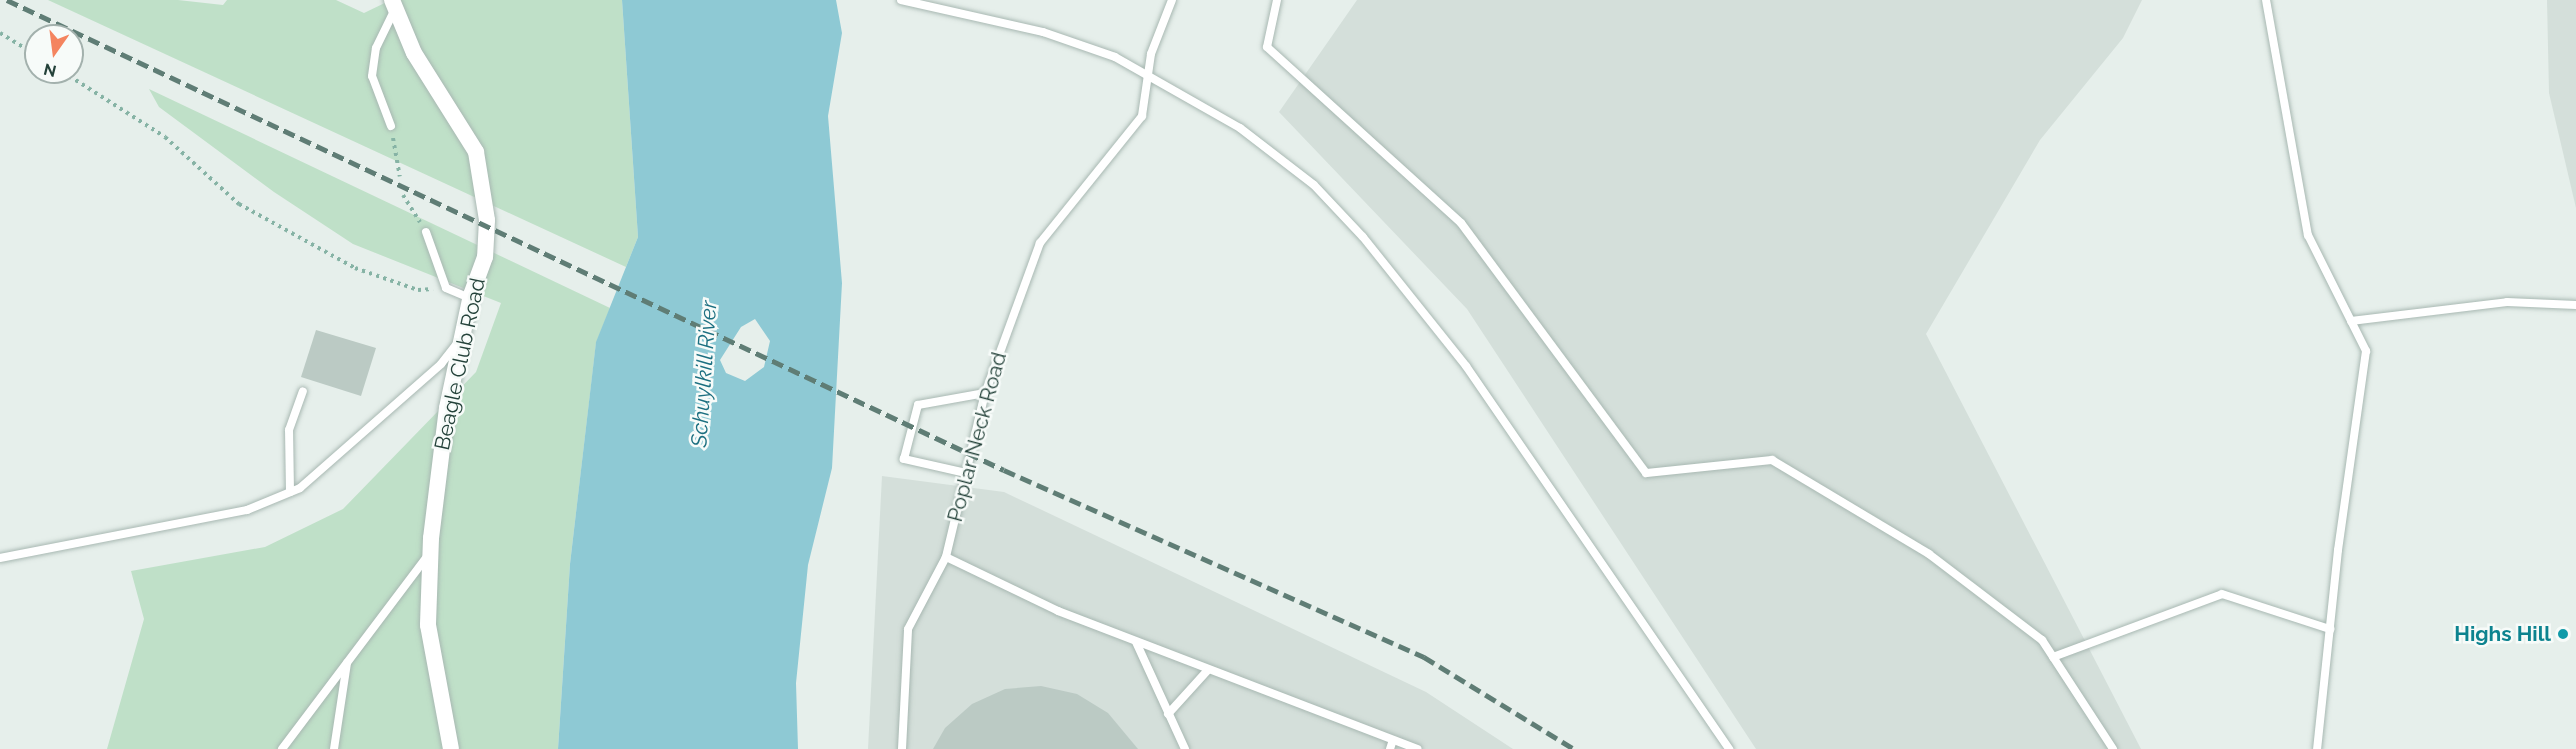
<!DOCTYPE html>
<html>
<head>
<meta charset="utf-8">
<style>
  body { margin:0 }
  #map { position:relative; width:2576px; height:749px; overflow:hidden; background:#e6efeb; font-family:Raleway,sans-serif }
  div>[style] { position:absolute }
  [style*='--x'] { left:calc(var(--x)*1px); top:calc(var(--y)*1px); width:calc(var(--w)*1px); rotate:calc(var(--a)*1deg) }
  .built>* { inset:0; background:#d4dfda }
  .green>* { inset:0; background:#bfe0c8 }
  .water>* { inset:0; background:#8ec9d4 }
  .building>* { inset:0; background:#bbcac4 }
  .path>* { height:4px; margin-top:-2px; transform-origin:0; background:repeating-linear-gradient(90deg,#86b3a5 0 3px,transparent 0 7.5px) }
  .roads { filter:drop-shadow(0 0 2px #a8b8b2) drop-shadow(0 0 2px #a8b8b2) }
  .lane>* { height:8px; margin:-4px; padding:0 4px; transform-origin:4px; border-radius:4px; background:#fff }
  .street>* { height:16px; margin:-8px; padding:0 8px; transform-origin:8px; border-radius:8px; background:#fff }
  .rail>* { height:4.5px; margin-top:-2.25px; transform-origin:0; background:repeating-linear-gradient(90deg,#5f7d75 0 12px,transparent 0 18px) }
  .dots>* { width:16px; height:16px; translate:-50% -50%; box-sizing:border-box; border:3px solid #f7fbf9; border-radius:50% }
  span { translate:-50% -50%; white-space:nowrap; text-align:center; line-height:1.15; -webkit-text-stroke:5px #f7fbf9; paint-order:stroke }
  .street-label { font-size:21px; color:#24423a }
  .culture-label { font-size:21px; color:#0d838f; font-weight:700 }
  .right { translate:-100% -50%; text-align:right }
  .water-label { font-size:22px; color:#1c6f80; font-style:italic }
  .north { position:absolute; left:24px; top:24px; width:60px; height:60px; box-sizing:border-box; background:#f7fbf9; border:2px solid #a3b1ad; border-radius:50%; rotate:194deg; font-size:16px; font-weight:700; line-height:24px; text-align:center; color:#24423a }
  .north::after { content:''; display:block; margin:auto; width:21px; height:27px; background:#f4845f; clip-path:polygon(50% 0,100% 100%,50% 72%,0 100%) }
</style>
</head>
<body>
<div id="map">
  <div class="built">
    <i style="clip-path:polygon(1357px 0,2142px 0,2123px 38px,2040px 140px,1926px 334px,2141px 749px,1756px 749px,1467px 309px,1279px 112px)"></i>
    <i style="clip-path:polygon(2547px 0,2576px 0,2576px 208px,2549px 93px)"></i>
    <i style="clip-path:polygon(882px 476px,1004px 492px,1426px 692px,1513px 749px,868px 749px)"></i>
  </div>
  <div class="green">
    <i style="clip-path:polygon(48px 0,178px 0,223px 5px,227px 0,336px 0,364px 13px,391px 0,622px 0,638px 237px,626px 267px)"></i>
    <i style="clip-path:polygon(149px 89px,610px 308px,596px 343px,570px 564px,558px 749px,107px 749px,144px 619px,131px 571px,265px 547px,343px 509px,476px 372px,501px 303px,353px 244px,274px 192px,159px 107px)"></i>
  </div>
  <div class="water">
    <i style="clip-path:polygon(evenodd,622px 0,836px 0,842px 33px,828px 116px,842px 283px,832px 468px,808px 565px,796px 683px,798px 749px,558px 749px,570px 564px,596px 342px,638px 237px,622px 0,755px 319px,770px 341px,764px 367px,745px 381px,726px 373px,720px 360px,741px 327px,755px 319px)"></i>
  </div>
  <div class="building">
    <i style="clip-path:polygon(316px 330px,376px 348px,361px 396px,301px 377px)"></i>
    <i style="clip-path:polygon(1041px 686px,1077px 694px,1108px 713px,1138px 749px,933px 749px,945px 728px,972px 704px,1005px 689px)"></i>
  </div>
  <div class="path">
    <i style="--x:0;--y:33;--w:42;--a:31.4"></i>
    <i style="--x:63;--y:72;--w:121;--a:32.5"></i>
    <i style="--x:165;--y:137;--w:100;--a:42.2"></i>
    <i style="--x:239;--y:204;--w:132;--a:28.9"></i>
    <i style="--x:355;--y:268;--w:67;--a:19.2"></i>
    <i style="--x:418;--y:290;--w:15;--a:-4"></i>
    <i style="--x:393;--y:138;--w:39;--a:80"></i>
    <i style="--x:403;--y:195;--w:32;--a:58"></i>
  </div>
  <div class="roads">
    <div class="lane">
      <i style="--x:901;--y:0;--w:146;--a:12.7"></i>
      <i style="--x:1043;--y:32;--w:76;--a:19.1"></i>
      <i style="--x:1115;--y:57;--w:144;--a:29.6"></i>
      <i style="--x:1240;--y:128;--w:93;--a:37.6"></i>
      <i style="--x:1314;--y:185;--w:71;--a:46.7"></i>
      <i style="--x:1363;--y:237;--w:165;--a:51.4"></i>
      <i style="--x:1466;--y:366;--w:465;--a:55.5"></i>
      <i style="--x:1172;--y:0;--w:58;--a:111.3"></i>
      <i style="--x:1151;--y:54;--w:63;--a:98.3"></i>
      <i style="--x:1142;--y:116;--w:163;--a:128.8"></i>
      <i style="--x:1040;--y:243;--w:160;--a:110.1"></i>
      <i style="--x:985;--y:393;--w:169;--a:103.4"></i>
      <i style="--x:946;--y:557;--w:124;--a:25.7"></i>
      <i style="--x:1058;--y:611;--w:385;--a:21"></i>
      <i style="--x:1277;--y:0;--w:48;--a:102"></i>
      <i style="--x:1267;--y:47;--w:262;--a:42.2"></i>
      <i style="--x:1461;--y:223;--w:311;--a:53.5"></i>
      <i style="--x:1646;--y:473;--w:127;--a:-5.9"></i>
      <i style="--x:1772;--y:460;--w:183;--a:30.9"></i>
      <i style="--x:1929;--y:554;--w:142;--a:37.3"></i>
      <i style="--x:2042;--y:640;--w:130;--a:56.9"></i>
      <i style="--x:2266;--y:0;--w:239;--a:79.9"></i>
      <i style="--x:2308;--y:235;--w:130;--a:63.4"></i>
      <i style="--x:2366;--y:351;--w:201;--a:98"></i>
      <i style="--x:2338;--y:550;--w:200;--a:96"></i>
      <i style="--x:391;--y:126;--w:53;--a:-110.8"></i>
      <i style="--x:372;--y:76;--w:28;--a:-82"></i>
      <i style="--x:376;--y:48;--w:43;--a:-64"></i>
      <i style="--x:426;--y:232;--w:59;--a:70.3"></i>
      <i style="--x:446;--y:288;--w:26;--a:23"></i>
      <i style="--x:2351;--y:321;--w:157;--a:-6.9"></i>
      <i style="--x:2507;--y:302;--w:69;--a:2.5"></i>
      <i style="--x:966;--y:473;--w:64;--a:-167.3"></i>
      <i style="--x:904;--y:459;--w:56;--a:-75.5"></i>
      <i style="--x:918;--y:405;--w:68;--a:-10.2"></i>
      <i style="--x:290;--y:492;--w:62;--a:-90.9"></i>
      <i style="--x:289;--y:430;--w:41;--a:-70.3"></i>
      <i style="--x:0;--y:558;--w:252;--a:-11"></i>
      <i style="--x:247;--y:510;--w:57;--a:-22.5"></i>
      <i style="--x:300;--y:488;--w:188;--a:-41.3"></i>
      <i style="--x:441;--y:364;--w:28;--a:-52"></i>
      <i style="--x:1136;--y:642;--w:118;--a:65.4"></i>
      <i style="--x:2053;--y:657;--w:180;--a:-20.4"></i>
      <i style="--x:2222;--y:594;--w:114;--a:18"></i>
      <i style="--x:1168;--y:714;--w:58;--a:-47.8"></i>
      <i style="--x:282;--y:749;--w:243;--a:-53"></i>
      <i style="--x:334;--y:749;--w:87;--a:-81.4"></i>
      <i style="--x:902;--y:749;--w:120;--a:-87.1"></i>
      <i style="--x:908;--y:629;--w:81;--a:-62.2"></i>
      <i style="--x:1390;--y:749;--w:9;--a:-72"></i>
    </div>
    <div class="street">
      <i style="--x:392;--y:0;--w:57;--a:67.5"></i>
      <i style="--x:414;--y:53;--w:117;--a:57.9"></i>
      <i style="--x:476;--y:152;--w:69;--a:80.8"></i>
      <i style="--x:487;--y:220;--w:37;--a:93"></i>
      <i style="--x:485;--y:257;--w:40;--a:110.2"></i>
      <i style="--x:471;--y:295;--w:116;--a:102"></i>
      <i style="--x:447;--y:408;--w:131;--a:97"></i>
      <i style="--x:431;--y:538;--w:87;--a:92"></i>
      <i style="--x:428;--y:625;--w:126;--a:79.5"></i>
    </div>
  </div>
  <div class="rail">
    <i style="--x:7;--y:0;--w:1102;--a:25.24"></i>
    <i style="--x:1004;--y:470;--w:460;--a:24"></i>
    <i style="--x:1424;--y:657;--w:176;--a:31.5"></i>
  </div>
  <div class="dots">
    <i style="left:2563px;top:634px;background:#0f9aa8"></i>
  </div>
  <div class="street-label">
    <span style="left:460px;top:364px;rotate:-78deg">Beagle Club Road</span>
    <span style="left:977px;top:437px;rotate:-75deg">Poplar Neck Road</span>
  </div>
  <div class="culture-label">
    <span class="right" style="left:2551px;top:634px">Highs Hill</span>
  </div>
  <div class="water-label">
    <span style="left:704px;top:374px;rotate:-86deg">Schuylkill River</span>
  </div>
  <div class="north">N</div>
</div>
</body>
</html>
